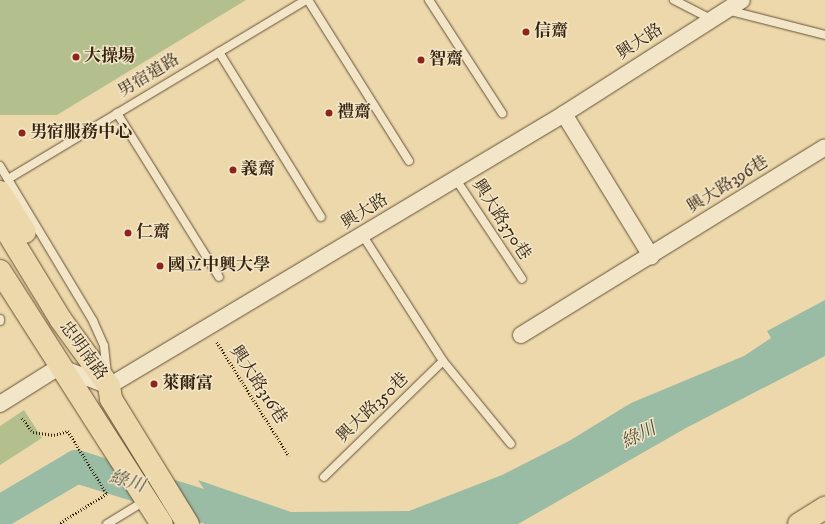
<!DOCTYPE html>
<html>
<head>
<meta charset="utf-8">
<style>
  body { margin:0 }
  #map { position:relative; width:825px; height:524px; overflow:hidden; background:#edd8ab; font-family:"IM FELL DW Pica","Noto Serif TC",serif }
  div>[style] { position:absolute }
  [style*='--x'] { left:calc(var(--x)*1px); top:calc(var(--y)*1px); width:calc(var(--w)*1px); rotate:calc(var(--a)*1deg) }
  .green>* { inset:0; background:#b3c08d }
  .water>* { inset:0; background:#9abba4 }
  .river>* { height:33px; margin:-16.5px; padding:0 16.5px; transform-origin:16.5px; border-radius:16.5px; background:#9abba4 }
  .path>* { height:2.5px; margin-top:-1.25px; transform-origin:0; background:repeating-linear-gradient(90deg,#37240f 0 1px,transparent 0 3px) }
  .roads { filter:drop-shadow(0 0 1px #645136) drop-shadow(0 0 1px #645136) }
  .service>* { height:8px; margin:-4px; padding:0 4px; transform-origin:4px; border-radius:4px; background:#f3e6c8 }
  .minor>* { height:16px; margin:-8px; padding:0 8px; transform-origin:8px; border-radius:8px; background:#f3e6c8 }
  .primary>* { height:22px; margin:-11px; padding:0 11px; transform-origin:11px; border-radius:11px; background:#edd8ab }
  .dots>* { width:11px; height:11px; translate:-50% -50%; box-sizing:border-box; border:2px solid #f3e6c8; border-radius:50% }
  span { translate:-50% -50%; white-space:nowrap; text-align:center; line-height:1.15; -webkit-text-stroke:3px #f3e6c8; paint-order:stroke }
  .poi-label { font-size:17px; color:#37240f; font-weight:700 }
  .left { translate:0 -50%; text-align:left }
  .street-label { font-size:17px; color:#37240f }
  .water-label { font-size:18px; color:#504a34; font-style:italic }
</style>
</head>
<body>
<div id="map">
  <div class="green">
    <i style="clip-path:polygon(0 0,246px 0,57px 115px,0 115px)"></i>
    <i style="clip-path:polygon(24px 410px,42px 438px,0 465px,0 426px)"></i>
  </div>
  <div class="water">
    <i style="clip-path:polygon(825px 300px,825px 356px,686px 428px,518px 524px,227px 524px,198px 480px,291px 512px,409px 511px,502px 475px,569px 441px,631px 403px,744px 356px,771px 338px,767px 331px)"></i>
  </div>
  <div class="river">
    <i style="--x:0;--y:511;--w:88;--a:-30.6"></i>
    <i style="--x:76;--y:466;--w:195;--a:17.3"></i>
  </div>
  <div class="path">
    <i style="--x:217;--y:342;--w:135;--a:57.7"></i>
    <i style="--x:22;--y:418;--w:18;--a:52"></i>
    <i style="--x:33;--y:432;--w:21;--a:8"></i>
    <i style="--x:54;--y:435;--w:15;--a:-16"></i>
    <i style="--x:68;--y:431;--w:74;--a:58.2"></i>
    <i style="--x:107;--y:494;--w:57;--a:148"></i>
  </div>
  <div class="roads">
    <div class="service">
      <i style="--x:308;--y:0;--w:190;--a:57.9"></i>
      <i style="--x:429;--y:0;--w:135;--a:57.1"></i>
      <i style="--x:674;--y:0;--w:42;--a:27.2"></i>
      <i style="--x:727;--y:10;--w:101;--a:14.3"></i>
      <i style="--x:219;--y:52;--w:194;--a:58.3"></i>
      <i style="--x:117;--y:113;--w:193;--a:58.1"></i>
      <i style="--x:0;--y:166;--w:181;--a:59"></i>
      <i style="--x:93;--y:321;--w:27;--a:66"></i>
      <i style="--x:104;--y:346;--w:27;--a:84"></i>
      <i style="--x:455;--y:178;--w:121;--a:56.4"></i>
      <i style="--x:8;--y:179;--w:348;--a:-31"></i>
      <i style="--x:0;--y:319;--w:2;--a:90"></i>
      <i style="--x:443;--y:361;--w:107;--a:50.7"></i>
      <i style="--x:324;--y:477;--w:166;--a:-44.3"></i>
      <i style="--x:443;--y:361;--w:148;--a:-122.6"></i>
      <i style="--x:107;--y:524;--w:46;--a:-31.6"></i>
    </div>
    <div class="minor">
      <i style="--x:564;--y:114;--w:167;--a:58.5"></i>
      <i style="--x:521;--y:335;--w:357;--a:-31.7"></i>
      <i style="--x:0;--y:404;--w:70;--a:-32.1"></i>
      <i style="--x:59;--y:367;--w:53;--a:20.8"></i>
      <i style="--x:109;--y:386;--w:530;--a:-30.87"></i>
      <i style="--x:564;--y:114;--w:211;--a:-32.6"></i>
    </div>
    <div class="primary">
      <i style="--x:0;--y:192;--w:47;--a:58"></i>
      <i style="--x:0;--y:220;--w:117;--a:58.6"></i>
      <i style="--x:61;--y:320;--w:82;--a:54"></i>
      <i style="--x:109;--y:386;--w:13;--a:81"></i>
      <i style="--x:111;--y:399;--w:147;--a:58.4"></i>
      <i style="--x:0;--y:271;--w:300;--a:57.4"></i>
      <i style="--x:799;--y:524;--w:31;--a:-32"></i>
    </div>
  </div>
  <div class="dots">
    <i style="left:526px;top:32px;background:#8f2418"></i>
    <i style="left:76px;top:57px;background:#8f2418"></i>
    <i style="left:421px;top:60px;background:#8f2418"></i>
    <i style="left:329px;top:113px;background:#8f2418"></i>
    <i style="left:22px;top:133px;background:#8f2418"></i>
    <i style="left:233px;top:170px;background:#8f2418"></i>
    <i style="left:128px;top:233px;background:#8f2418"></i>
    <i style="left:160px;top:266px;background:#8f2418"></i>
    <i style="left:154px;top:384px;background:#8f2418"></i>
  </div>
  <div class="poi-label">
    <span class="left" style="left:534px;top:32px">信齋</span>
    <span class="left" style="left:84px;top:57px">大操場</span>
    <span class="left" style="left:429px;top:60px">智齋</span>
    <span class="left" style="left:337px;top:113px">禮齋</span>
    <span class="left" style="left:30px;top:133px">男宿服務中心</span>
    <span class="left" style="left:241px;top:170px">義齋</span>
    <span class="left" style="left:136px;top:233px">仁齋</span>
    <span class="left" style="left:168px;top:266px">國立中興大學</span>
    <span class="left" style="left:162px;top:384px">萊爾富</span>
  </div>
  <div class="street-label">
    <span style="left:640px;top:42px;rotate:-33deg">興大路</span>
    <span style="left:149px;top:76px;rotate:-31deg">男宿道路</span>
    <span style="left:728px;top:185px;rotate:-32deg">興大路396巷</span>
    <span style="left:365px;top:212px;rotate:-32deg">興大路</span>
    <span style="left:501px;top:220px;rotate:57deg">興大路370巷</span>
    <span style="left:83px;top:351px;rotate:54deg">忠明南路</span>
    <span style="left:258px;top:385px;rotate:57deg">興大路316巷</span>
    <span style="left:373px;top:408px;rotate:-44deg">興大路350巷</span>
  </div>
  <div class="water-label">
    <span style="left:639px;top:436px;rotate:-27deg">綠川</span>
    <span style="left:127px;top:482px;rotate:17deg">綠川</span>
  </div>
</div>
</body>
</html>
